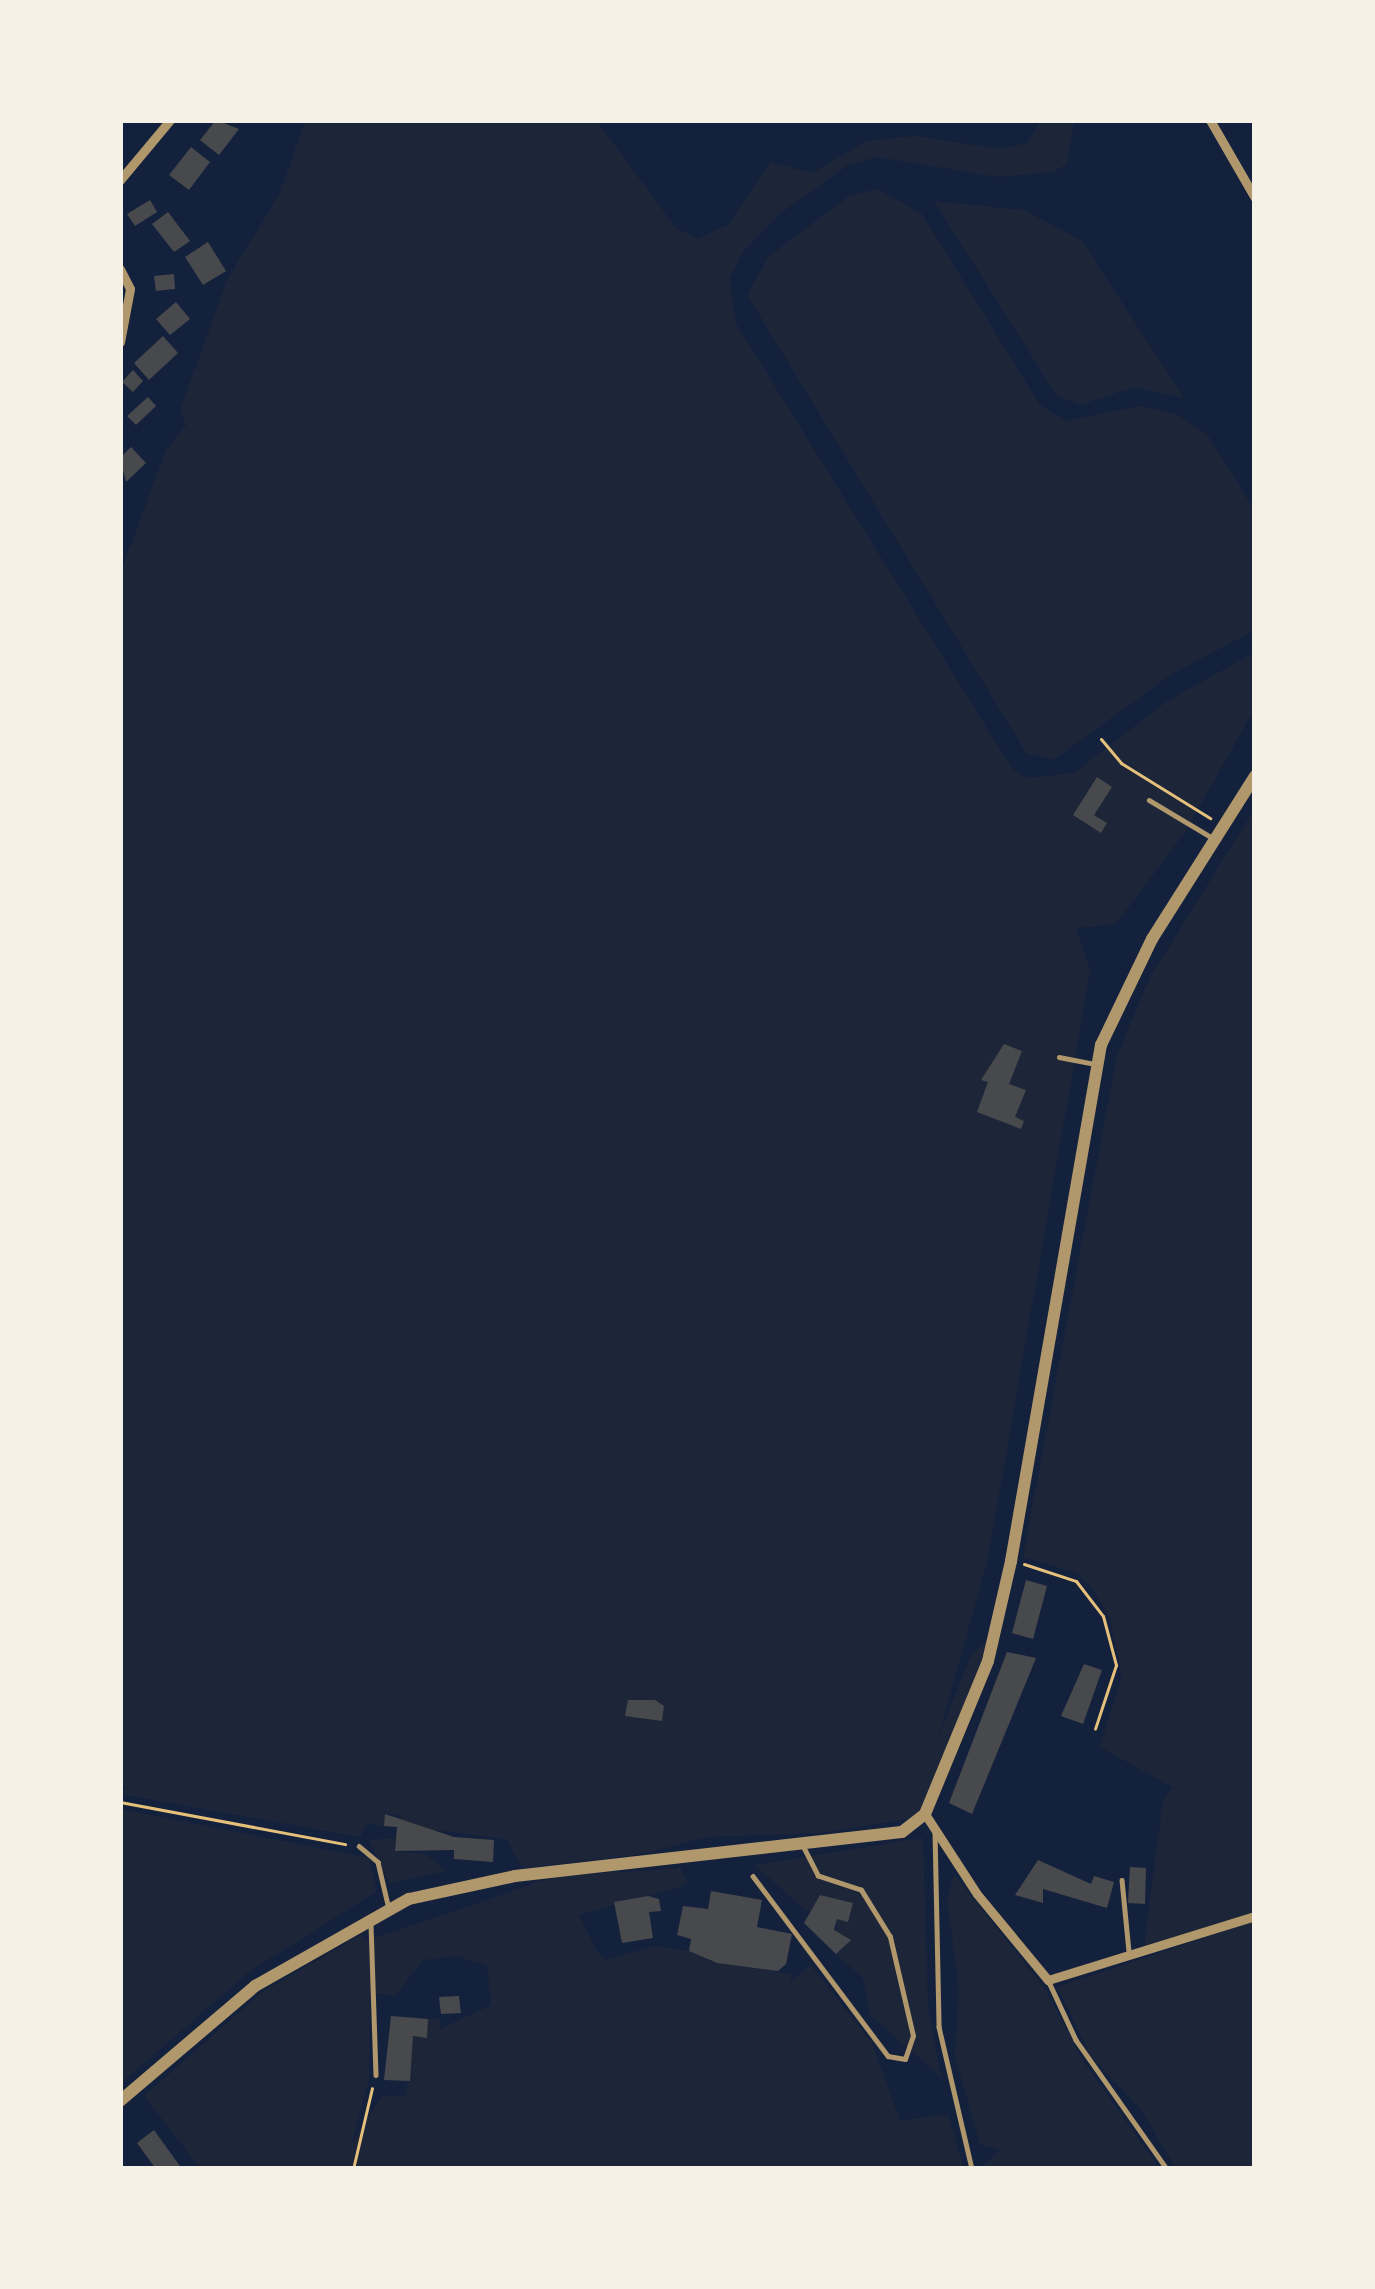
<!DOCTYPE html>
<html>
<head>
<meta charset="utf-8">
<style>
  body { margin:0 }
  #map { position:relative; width:1375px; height:2289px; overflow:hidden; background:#14213d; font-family:"Open Sans",sans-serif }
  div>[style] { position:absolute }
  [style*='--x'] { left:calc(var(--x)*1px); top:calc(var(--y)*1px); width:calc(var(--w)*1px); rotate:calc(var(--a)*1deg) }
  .green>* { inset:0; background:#1d2539 }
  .building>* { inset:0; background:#48494c }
  .path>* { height:3px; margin:-1.5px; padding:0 1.5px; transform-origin:1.5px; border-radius:1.5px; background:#e5c07b }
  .service>* { height:4.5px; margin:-2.25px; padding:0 2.25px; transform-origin:2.25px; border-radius:2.25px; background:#b1986c }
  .minor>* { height:9px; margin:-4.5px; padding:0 4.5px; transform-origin:4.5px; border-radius:4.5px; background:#b1986c }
  .tertiary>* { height:12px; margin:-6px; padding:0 6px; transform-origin:6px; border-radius:6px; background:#b1986c }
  span { translate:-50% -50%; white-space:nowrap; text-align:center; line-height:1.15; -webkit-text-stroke:10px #f6f1e7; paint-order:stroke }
  .frame { position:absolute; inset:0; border:123px solid #f6f1e7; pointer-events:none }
</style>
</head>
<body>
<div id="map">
  <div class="green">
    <i style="clip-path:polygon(305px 120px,596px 120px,676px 228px,698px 239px,729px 224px,771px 162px,812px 173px,867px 141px,915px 136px,1000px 149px,1027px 143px,1042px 120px,1074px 120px,1067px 164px,1053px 172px,998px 177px,877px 157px,848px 165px,778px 215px,742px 253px,730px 278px,735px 322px,1011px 767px,1026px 778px,1074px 773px,1166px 702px,1255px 652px,1255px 708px,1185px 832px,1116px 924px,1076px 928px,1090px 971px,988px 1558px,938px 1738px,971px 1656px,988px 1640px,1000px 1642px,942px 1790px,914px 1818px,820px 1833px,706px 1837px,643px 1854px,522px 1868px,507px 1839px,434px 1830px,400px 1822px,399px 1815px,386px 1814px,384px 1826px,368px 1823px,360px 1837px,120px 1794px,127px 1787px,120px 1785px,120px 574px,166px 450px,186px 425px,180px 410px,228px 278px,280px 193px)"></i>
    <i style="clip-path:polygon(877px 189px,922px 214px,1040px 405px,1066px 421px,1138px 406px,1177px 414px,1207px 434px,1255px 511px,1255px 630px,1172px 674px,1055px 759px,1027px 754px,747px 295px,769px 256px,849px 196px)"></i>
    <i style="clip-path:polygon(934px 201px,1024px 210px,1082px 241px,1184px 398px,1134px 387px,1080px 405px,1057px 396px)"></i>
    <i style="clip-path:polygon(1255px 808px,1255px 1914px,1144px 1947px,1163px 1800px,1172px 1787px,1100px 1747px,1122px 1676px,1110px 1619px,1094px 1590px,1077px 1573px,1023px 1557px,1117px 1056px,1149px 979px)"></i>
    <i style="clip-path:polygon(120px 1809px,369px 1858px,376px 1892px,249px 1972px,120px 2084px)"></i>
    <i style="clip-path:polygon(396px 1838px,395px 1851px,426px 1854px,446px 1871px,389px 1883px,369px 1840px)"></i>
    <i style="clip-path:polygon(923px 1838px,928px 2008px,941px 2077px,870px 2015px,863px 1978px,836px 1954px,837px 1919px,848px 1922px,853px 1903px,820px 1895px,816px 1911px,806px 1911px,755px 1865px)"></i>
    <i style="clip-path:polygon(evenodd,681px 1868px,687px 1883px,679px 1887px,579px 1915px,597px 1951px,607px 1960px,653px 1946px,689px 1951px,712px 1962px,791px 1974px,791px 1981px,811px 1965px,872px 2043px,900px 2121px,948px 2114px,964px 2169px,201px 2169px,144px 2096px,262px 1992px,362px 1934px,364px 1940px,393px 1932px,556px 1876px,681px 1868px,457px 1956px,487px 1966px,491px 2005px,440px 2029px,440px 2018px,428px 2019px,427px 2037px,413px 2036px,406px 2096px,382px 2095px,351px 2145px,369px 2079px,370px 1992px,395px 1996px,423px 1960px,457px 1956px)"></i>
    <i style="clip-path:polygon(954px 1874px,1046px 1990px,1084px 2062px,1160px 2169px,979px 2169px,1000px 2150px,980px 2144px,955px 2056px,959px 1991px,947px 1898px)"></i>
    <i style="clip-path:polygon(1255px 1921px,1255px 2169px,1176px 2169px,1142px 2111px,1092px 2057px,1057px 1987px)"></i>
  </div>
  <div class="building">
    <i style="clip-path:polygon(216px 120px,239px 129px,219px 155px,200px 140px)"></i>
    <i style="clip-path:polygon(191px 147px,210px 162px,189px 190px,169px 175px)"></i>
    <i style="clip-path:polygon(150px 200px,157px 212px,135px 226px,127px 214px)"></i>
    <i style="clip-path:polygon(168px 212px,190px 241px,174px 252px,152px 224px)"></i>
    <i style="clip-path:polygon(208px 242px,226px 271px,203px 285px,185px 257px)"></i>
    <i style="clip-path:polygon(174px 274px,175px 289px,156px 291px,154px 276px)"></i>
    <i style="clip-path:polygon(176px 302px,190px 319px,170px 335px,156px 319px)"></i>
    <i style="clip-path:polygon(163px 336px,178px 353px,149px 380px,134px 363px)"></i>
    <i style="clip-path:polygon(133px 370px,143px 381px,133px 392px,122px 382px)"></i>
    <i style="clip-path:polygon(148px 397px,156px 406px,136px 425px,127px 416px)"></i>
    <i style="clip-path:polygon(131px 447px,146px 463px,126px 482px,120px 458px)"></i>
    <i style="clip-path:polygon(1097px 777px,1112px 787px,1094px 815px,1107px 823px,1101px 833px,1073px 815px)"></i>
    <i style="clip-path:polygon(1004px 1044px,1022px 1051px,1009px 1084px,1026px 1090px,1015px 1117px,1024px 1121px,1021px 1129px,977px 1112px,988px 1082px,981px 1080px)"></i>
    <i style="clip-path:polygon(1026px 1580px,1047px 1586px,1033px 1639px,1012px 1633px)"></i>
    <i style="clip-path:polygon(1007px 1652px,1036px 1658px,972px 1814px,949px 1803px)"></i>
    <i style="clip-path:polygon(1084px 1664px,1102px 1670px,1083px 1724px,1061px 1716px)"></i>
    <i style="clip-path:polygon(628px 1700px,655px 1700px,664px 1706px,662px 1721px,625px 1716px)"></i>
    <i style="clip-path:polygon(385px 1814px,454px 1837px,494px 1840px,493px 1862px,454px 1859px,454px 1850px,395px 1851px,397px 1827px,384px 1826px)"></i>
    <i style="clip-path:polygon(1038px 1860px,1091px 1884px,1094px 1876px,1114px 1882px,1107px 1908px,1043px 1889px,1043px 1903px,1015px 1895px)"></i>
    <i style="clip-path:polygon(1130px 1867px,1146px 1868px,1145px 1904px,1128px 1903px)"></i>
    <i style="clip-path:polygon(711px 1891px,762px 1900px,757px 1927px,792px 1934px,786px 1964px,778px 1971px,717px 1963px,689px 1951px,691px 1939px,677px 1935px,683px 1906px,708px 1909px)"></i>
    <i style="clip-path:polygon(820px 1895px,853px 1903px,848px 1922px,837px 1919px,834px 1930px,851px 1940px,836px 1954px,804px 1923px)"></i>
    <i style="clip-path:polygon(648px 1896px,659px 1899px,661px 1911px,649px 1912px,653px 1938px,622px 1943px,614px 1902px)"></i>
    <i style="clip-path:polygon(459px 1996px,461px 2013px,441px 2014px,439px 1997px)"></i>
    <i style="clip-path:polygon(391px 2016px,428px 2019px,427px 2038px,413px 2036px,410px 2081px,384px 2080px)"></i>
    <i style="clip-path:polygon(154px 2130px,182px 2169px,156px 2169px,137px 2143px)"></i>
  </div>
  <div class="path">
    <i style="--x:1101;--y:739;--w:31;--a:50"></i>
    <i style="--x:1121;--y:763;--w:105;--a:31.7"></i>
    <i style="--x:1024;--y:1564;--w:55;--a:18.1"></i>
    <i style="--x:1076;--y:1581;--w:44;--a:52.4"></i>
    <i style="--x:1103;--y:1616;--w:51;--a:75.1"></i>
    <i style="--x:1116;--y:1665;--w:67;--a:108.2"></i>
    <i style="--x:120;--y:1802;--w:229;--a:10.6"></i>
    <i style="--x:353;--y:2169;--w:83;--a:-76.8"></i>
  </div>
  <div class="service">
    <i style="--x:1149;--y:800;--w:72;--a:30.8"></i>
    <i style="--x:1059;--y:1057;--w:37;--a:11"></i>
    <i style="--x:935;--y:1831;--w:196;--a:88.8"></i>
    <i style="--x:939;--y:2027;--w:146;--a:76.9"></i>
    <i style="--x:359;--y:1846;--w:25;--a:40"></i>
    <i style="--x:378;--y:1862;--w:48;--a:76.8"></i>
    <i style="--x:753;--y:1876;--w:225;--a:53.1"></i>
    <i style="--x:888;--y:2056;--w:17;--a:10"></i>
    <i style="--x:905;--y:2059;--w:24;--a:-71"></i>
    <i style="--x:913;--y:2036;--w:102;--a:-103.1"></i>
    <i style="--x:890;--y:1937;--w:55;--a:-121.7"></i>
    <i style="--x:861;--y:1890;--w:45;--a:-162"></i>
    <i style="--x:818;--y:1876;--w:33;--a:-117"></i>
    <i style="--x:1122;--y:1880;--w:71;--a:84.4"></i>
    <i style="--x:371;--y:1924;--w:151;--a:88.1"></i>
    <i style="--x:1049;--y:1982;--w:64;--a:65"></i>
    <i style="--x:1076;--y:2040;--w:158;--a:54.8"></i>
  </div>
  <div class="minor">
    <i style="--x:1210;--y:120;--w:90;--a:60"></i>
    <i style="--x:120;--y:180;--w:78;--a:-50.2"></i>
    <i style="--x:120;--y:269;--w:22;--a:63"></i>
    <i style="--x:130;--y:289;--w:54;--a:100.7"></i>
    <i style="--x:925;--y:1814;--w:95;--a:57"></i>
    <i style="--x:977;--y:1894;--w:112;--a:50.5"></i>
    <i style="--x:1048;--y:1980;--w:217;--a:-17.2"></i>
  </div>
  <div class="tertiary">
    <i style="--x:120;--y:2101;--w:177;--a:-40.4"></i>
    <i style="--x:255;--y:1986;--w:177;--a:-29.5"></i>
    <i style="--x:409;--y:1899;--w:108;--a:-12.2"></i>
    <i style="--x:515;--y:1876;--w:389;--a:-6.5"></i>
    <i style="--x:902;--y:1832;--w:29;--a:-38"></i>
    <i style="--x:925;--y:1814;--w:165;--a:-67.6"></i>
    <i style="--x:988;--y:1661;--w:103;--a:-77"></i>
    <i style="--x:1011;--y:1561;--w:524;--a:-80.11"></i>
    <i style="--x:1101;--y:1045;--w:118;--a:-64.3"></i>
    <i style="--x:1152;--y:939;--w:193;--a:-57.7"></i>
  </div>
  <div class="frame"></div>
</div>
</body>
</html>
